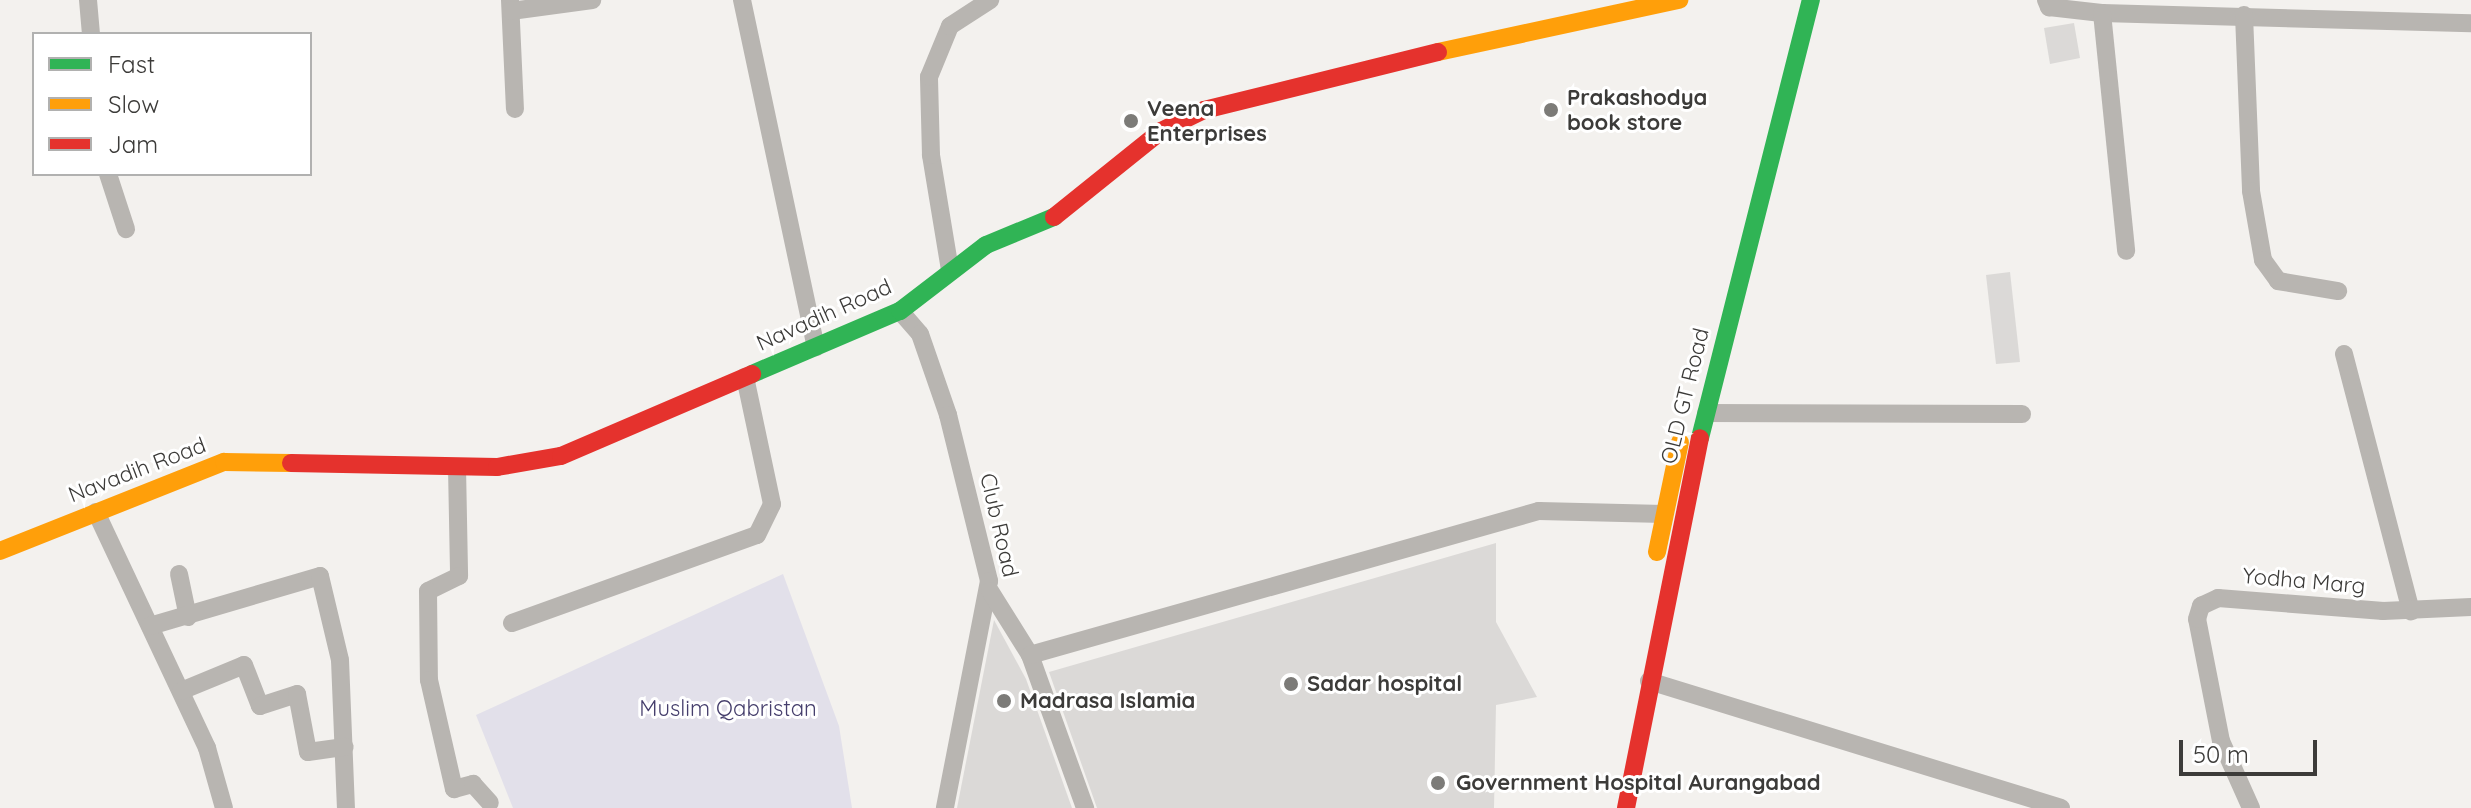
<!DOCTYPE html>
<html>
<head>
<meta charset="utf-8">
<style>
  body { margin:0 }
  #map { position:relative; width:2471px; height:808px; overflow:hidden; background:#f3f1ee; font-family:Quicksand,sans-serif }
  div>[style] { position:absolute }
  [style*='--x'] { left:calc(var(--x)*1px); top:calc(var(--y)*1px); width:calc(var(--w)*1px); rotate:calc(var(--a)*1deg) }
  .green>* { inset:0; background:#e2e0ea }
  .building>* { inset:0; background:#dbd9d7 }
  .street>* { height:18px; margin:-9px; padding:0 9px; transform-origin:9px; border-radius:9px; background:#b8b5b1 }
  .fast>* { height:18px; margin:-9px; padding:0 9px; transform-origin:9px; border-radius:9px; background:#30b455 }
  .slow>* { height:18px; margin:-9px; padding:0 9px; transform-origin:9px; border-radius:9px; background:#ff9f0a }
  .jam>* { height:18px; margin:-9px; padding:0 9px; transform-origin:9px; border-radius:9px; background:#e5322d }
  .dots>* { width:22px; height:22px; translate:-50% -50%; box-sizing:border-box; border:4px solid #fff; border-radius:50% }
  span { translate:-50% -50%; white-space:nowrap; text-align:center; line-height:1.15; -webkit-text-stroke:6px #fff; paint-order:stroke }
  .poi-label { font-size:22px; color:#3c3b39; font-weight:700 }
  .left { translate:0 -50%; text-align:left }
  .street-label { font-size:22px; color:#3c3b39 }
  .park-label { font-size:22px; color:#453e6c }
  .legend { position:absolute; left:32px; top:32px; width:280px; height:144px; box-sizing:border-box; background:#fff; border:2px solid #b1b1b0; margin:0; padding:10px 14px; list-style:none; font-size:24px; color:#3c3b39 }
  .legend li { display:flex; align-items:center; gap:16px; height:40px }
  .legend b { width:40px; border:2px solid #b1b1b0 }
  .scale { position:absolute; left:2179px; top:740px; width:138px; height:36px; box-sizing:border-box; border:4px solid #3c3b39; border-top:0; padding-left:10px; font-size:24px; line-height:28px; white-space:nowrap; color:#3c3b39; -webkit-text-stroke:6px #fff; paint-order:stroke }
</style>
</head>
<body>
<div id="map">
  <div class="green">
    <i style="clip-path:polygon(783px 574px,839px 726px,852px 808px,513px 808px,476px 715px)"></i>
  </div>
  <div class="building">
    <i style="clip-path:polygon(2074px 23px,2080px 58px,2050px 64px,2044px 28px)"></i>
    <i style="clip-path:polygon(2010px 272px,2020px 362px,1996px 364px,1986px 275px)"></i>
    <i style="clip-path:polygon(1496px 543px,1496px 622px,1537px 697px,1496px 705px,1494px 808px,1097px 808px,1049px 672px)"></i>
    <i style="clip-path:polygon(994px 620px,1026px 679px,1072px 808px,957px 808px)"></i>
  </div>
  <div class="street">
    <i style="--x:88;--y:0;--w:34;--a:85"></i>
    <i style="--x:510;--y:0;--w:109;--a:87.4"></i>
    <i style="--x:742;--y:0;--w:355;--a:78"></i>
    <i style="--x:2046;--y:0;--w:8;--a:67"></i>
    <i style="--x:2049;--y:7;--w:53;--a:6.5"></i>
    <i style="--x:2102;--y:13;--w:369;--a:1.6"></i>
    <i style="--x:511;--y:11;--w:82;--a:-7.7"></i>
    <i style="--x:2102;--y:13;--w:239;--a:84.2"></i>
    <i style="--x:2244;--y:15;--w:176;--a:87.7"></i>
    <i style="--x:2251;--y:191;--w:70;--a:80.1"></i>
    <i style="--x:2263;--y:260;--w:26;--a:54"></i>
    <i style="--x:2278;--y:281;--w:61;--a:9.5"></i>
    <i style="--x:108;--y:174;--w:58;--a:71.9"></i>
    <i style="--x:950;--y:270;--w:117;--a:-99.4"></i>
    <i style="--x:931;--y:155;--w:78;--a:-91.5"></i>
    <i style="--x:929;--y:77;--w:55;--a:-67.6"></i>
    <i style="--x:950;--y:26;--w:48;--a:-33"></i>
    <i style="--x:900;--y:311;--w:30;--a:49"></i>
    <i style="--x:920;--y:334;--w:86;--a:70.9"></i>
    <i style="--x:948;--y:415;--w:171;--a:76.1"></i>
    <i style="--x:989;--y:581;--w:231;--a:101"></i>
    <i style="--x:2344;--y:354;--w:266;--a:75.4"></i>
    <i style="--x:1706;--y:413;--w:316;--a:0.2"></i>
    <i style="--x:457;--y:467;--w:109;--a:88.9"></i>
    <i style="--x:459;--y:576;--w:34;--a:154"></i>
    <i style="--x:428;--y:591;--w:89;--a:89.4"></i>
    <i style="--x:429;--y:680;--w:112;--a:77.1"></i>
    <i style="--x:454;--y:789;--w:20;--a:-15"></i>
    <i style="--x:473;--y:784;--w:25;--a:48"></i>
    <i style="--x:96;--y:512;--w:261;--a:64.8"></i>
    <i style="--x:207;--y:748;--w:62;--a:74.2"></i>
    <i style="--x:179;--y:574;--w:44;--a:78.2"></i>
    <i style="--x:990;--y:591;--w:75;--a:58"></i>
    <i style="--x:1030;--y:655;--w:163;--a:70.2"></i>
    <i style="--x:512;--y:623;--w:260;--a:-19.8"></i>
    <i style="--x:757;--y:535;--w:34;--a:-64"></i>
    <i style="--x:772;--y:504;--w:130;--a:-102"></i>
    <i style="--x:150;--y:626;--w:177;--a:-16.4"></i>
    <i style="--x:320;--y:576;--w:86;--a:76.6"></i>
    <i style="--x:340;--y:660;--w:148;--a:87.7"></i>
    <i style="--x:1030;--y:655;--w:529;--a:-15.8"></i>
    <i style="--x:1539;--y:511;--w:125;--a:1.4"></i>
    <i style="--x:1649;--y:681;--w:431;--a:17.1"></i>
    <i style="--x:181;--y:691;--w:68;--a:-22.4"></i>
    <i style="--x:244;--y:665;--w:44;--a:68.7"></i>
    <i style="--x:260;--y:706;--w:39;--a:-18"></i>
    <i style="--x:297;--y:694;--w:59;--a:79.3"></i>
    <i style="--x:308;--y:752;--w:37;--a:-8"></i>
    <i style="--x:2251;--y:808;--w:73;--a:-114.1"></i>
    <i style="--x:2221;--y:741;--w:124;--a:-101.1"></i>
    <i style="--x:2197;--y:619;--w:14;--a:-73"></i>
    <i style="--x:2201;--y:606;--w:19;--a:-25"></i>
    <i style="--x:2218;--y:598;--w:166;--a:4.5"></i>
    <i style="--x:2383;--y:611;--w:88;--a:-2.6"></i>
  </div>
  <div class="fast">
    <i style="--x:752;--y:374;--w:161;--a:-23.1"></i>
    <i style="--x:900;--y:311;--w:108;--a:-37.5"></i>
    <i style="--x:986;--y:245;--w:74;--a:-22.4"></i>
    <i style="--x:1700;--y:438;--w:452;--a:-75.8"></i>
  </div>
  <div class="slow">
    <i style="--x:1438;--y:52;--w:247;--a:-12.2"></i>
    <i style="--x:0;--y:551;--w:241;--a:-21.7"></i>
    <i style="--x:224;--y:462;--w:67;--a:0.9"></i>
    <i style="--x:1657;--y:552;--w:112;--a:-78.2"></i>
  </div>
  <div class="jam">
    <i style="--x:1054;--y:217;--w:137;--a:-38.8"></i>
    <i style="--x:1161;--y:131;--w:48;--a:-26"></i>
    <i style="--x:1204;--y:110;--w:241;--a:-13.9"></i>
    <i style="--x:291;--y:463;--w:206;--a:1.1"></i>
    <i style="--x:497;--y:467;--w:65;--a:-9.8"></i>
    <i style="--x:561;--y:456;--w:208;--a:-23.2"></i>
    <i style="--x:1626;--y:808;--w:377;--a:-78.7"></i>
  </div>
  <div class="dots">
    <i style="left:1551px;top:110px;background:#7c7b78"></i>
    <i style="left:1131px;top:121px;background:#7c7b78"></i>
    <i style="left:1291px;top:684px;background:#7c7b78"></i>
    <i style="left:1004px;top:701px;background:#7c7b78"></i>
    <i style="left:1438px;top:783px;background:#7c7b78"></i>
  </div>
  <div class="poi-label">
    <span class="left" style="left:1567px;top:110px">Prakashodya<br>book store</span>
    <span class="left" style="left:1147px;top:121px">Veena<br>Enterprises</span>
    <span class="left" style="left:1307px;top:684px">Sadar hospital</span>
    <span class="left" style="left:1020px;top:701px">Madrasa Islamia</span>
    <span class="left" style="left:1456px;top:783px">Government Hospital Aurangabad</span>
  </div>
  <div class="street-label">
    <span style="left:824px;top:315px;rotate:-24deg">Navadih Road</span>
    <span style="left:1685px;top:396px;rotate:-76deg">OLD GT Road</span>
    <span style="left:137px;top:470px;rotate:-21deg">Navadih Road</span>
    <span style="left:999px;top:525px;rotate:77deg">Club Road</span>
    <span style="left:2304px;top:581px;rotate:5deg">Yodha Marg</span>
  </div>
  <div class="park-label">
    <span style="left:728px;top:709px">Muslim Qabristan</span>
  </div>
  <ul class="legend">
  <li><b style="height:10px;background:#30b455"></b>Fast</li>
  <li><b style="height:10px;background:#ff9f0a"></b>Slow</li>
  <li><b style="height:10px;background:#e5322d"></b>Jam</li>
  </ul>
  <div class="scale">50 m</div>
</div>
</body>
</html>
